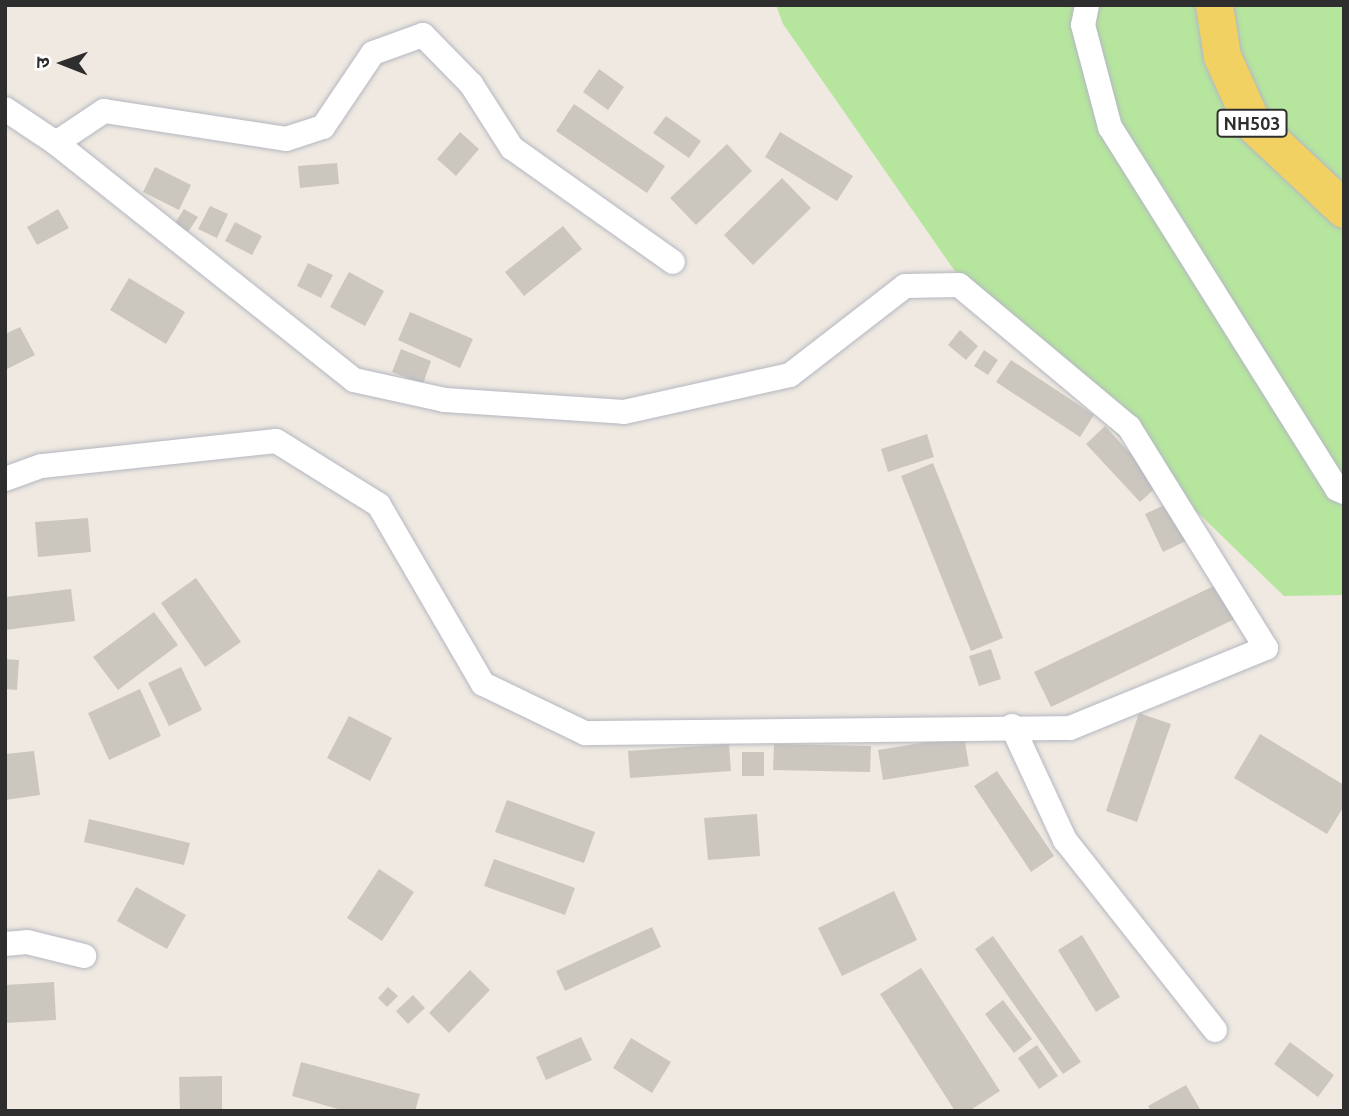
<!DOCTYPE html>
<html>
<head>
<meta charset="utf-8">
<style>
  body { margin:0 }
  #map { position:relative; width:1349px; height:1116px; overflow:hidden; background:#efe9e1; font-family:Ubuntu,"Noto Sans Devanagari",sans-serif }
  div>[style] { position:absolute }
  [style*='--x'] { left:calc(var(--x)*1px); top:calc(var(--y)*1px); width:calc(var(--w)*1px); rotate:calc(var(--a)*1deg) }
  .green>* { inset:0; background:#b6e59e }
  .building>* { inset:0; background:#cbc7bf }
  .roads { filter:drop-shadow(0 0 2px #b4b7c1) drop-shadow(0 0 2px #b4b7c1) }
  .street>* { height:24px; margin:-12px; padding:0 12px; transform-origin:12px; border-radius:12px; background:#fff }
  .primary>* { height:37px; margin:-18.5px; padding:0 18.5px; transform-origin:18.5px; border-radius:18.5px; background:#f2d163 }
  span { translate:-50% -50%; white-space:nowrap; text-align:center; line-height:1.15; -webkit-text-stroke:5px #fff; paint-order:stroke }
  .shield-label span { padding:2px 5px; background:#fff; border:2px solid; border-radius:5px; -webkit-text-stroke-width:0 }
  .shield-label { font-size:18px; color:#2e2e2e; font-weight:700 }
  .frame { position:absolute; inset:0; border:7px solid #2e2e2e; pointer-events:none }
  .north { position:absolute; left:28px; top:28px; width:70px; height:70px; -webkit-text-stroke:5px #fff; paint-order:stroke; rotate:271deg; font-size:19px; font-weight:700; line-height:28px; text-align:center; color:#2e2e2e }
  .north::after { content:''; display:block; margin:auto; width:24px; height:32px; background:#2e2e2e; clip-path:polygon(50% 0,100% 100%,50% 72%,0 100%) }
</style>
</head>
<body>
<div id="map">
  <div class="green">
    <i style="clip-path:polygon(776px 5px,1344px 5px,1344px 595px,1284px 596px,968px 290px,783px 24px)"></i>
  </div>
  <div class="building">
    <i style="clip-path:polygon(599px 69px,624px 87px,608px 110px,583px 92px)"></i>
    <i style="clip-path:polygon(574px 104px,665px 166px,647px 193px,556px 131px)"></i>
    <i style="clip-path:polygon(666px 116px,701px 141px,689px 158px,653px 133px)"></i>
    <i style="clip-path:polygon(460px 132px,479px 149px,456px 176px,437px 159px)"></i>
    <i style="clip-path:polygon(780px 132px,853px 176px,837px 201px,765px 157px)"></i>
    <i style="clip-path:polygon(727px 144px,752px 171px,696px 225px,670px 198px)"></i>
    <i style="clip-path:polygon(337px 163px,339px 184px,300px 188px,298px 166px)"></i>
    <i style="clip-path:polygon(155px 167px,191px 185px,179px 210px,143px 192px)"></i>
    <i style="clip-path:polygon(782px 178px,811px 208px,753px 265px,724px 235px)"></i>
    <i style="clip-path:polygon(210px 206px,228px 214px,217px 238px,198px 229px)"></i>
    <i style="clip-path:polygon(58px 209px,69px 228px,37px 245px,27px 227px)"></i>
    <i style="clip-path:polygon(184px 209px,198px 217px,188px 232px,175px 223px)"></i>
    <i style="clip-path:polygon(235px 222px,262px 236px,252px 255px,225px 241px)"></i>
    <i style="clip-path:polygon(563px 226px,582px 249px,524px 296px,505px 272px)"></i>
    <i style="clip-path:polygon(308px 263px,333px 275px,321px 298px,297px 286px)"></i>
    <i style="clip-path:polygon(349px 272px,384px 291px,365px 326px,330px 307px)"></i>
    <i style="clip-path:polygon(129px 278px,185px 312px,166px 344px,110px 310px)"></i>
    <i style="clip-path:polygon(410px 312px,473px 339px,460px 368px,398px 340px)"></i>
    <i style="clip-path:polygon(20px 327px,35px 355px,5px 370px,5px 334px)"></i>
    <i style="clip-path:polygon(960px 330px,978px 346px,966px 360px,948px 345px)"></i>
    <i style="clip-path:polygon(401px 349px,431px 361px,423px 384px,392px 372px)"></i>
    <i style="clip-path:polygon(984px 350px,998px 360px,988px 375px,974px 366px)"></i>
    <i style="clip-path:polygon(1011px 360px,1094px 415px,1080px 437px,996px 382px)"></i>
    <i style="clip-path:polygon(1105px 426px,1159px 485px,1140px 502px,1086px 444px)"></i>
    <i style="clip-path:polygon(927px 434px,934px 457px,888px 472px,881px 449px)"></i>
    <i style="clip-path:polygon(933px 463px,1003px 638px,971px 651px,901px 476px)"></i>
    <i style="clip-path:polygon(1169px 503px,1186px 541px,1163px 552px,1145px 514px)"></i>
    <i style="clip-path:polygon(88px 518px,91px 552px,38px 557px,35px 522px)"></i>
    <i style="clip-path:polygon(196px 578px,241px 642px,205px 667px,161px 603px)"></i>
    <i style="clip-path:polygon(1222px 582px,1239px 617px,1051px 707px,1034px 672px)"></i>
    <i style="clip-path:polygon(71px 589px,75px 621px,5px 630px,5px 597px)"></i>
    <i style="clip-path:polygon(154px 612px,178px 645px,118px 690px,93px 657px)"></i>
    <i style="clip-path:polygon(991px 649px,1001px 679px,979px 686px,969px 656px)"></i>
    <i style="clip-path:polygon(5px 659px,19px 660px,17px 690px,5px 689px)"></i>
    <i style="clip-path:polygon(181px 667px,202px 710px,169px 726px,148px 683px)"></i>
    <i style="clip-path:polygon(140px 689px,161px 736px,109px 760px,88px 713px)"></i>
    <i style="clip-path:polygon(1139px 713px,1171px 724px,1137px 822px,1106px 811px)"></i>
    <i style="clip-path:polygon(349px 716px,392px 738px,370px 781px,327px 758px)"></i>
    <i style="clip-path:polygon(1260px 734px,1344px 785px,1344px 806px,1327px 834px,1234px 778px)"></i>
    <i style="clip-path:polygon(964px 736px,969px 766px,883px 780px,878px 750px)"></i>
    <i style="clip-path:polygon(729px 744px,731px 771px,630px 778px,628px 751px)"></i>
    <i style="clip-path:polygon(774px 744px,871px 746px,870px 772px,773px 770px)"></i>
    <i style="clip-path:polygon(34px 751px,40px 795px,5px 800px,5px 754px)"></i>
    <i style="clip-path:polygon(742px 752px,764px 752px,764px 776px,742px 776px)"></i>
    <i style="clip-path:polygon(997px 771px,1054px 856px,1031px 872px,974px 786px)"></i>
    <i style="clip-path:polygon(507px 800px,595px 832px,584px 863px,495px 832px)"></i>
    <i style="clip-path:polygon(757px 814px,760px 856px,708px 860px,704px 818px)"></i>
    <i style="clip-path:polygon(89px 819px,190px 843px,184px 865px,84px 842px)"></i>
    <i style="clip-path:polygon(494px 859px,575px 888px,565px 915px,484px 886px)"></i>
    <i style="clip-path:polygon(379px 869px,414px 892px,382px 941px,347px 918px)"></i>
    <i style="clip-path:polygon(136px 887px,186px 915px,167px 949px,117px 921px)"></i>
    <i style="clip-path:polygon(894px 891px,917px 940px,842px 976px,818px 928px)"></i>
    <i style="clip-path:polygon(652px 927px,661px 947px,565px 991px,556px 971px)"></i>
    <i style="clip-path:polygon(1082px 935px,1120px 997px,1096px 1012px,1058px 950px)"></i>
    <i style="clip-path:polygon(993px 936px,1081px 1062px,1063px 1074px,975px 949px)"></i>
    <i style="clip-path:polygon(921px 968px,1000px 1091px,969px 1111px,955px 1111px,880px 994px)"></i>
    <i style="clip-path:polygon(470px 970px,490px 990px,449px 1033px,429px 1013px)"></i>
    <i style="clip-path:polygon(54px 982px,56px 1020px,5px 1023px,5px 985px)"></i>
    <i style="clip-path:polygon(388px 987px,398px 996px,387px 1007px,378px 998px)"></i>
    <i style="clip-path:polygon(413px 995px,425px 1008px,408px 1024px,396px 1011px)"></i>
    <i style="clip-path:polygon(1003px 1000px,1032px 1039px,1014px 1053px,985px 1014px)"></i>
    <i style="clip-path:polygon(581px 1037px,592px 1060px,546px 1080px,536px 1057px)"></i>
    <i style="clip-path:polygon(631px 1038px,671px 1062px,652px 1093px,613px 1068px)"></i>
    <i style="clip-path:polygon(1290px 1042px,1334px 1075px,1318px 1097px,1274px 1064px)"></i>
    <i style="clip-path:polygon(1037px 1045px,1058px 1076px,1039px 1089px,1018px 1058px)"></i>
    <i style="clip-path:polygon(301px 1062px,420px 1094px,415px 1111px,345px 1111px,292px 1096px)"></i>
    <i style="clip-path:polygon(222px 1076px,222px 1111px,180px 1111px,179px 1077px)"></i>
    <i style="clip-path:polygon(1186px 1085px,1201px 1111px,1151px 1111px,1148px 1106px)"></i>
  </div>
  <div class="roads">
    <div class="street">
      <i style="--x:1087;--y:5;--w:20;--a:101"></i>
      <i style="--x:1083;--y:25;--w:106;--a:75.2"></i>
      <i style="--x:1110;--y:127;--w:427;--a:57.9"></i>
      <i style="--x:1337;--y:489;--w:8;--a:23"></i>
      <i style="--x:5;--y:109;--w:61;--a:33.7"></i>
      <i style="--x:56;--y:143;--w:381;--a:38.5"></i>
      <i style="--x:354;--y:380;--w:93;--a:12.4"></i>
      <i style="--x:445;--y:400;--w:179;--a:3.8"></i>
      <i style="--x:624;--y:412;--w:170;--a:-12.6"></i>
      <i style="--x:790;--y:375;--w:145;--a:-37.7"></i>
      <i style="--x:905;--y:286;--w:54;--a:-1.1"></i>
      <i style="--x:959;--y:285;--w:222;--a:39.9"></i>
      <i style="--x:1129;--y:427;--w:260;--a:58.2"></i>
      <i style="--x:1266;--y:648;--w:212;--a:157.8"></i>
      <i style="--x:1070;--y:728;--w:485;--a:179.4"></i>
      <i style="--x:585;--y:733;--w:113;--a:-154.3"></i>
      <i style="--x:483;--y:684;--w:207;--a:-120.2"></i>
      <i style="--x:379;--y:505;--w:121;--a:-148.1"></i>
      <i style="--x:276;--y:441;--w:236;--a:173.9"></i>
      <i style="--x:41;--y:466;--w:38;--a:160"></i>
      <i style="--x:56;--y:143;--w:58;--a:-33.7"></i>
      <i style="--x:104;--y:111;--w:184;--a:8.7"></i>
      <i style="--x:286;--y:139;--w:39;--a:-18"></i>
      <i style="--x:323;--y:127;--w:89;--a:-56"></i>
      <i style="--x:373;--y:53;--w:53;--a:-19.8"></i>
      <i style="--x:423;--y:35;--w:69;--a:45.6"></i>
      <i style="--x:471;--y:84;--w:76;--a:57.4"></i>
      <i style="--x:512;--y:148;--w:197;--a:35.3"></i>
      <i style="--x:1012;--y:726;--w:126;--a:65.1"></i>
      <i style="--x:1065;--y:840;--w:242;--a:51.7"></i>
      <i style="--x:5;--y:944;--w:22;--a:-5"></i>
      <i style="--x:27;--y:942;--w:59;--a:13.8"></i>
    </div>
    <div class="primary">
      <i style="--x:1214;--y:5;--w:52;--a:81.1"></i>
      <i style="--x:1222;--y:56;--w:73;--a:65.9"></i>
      <i style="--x:1252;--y:123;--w:126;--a:43.1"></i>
    </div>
  </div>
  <div class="shield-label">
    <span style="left:1252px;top:123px">NH503</span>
  </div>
  <div class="frame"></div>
  <div class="north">उ</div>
</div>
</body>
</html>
